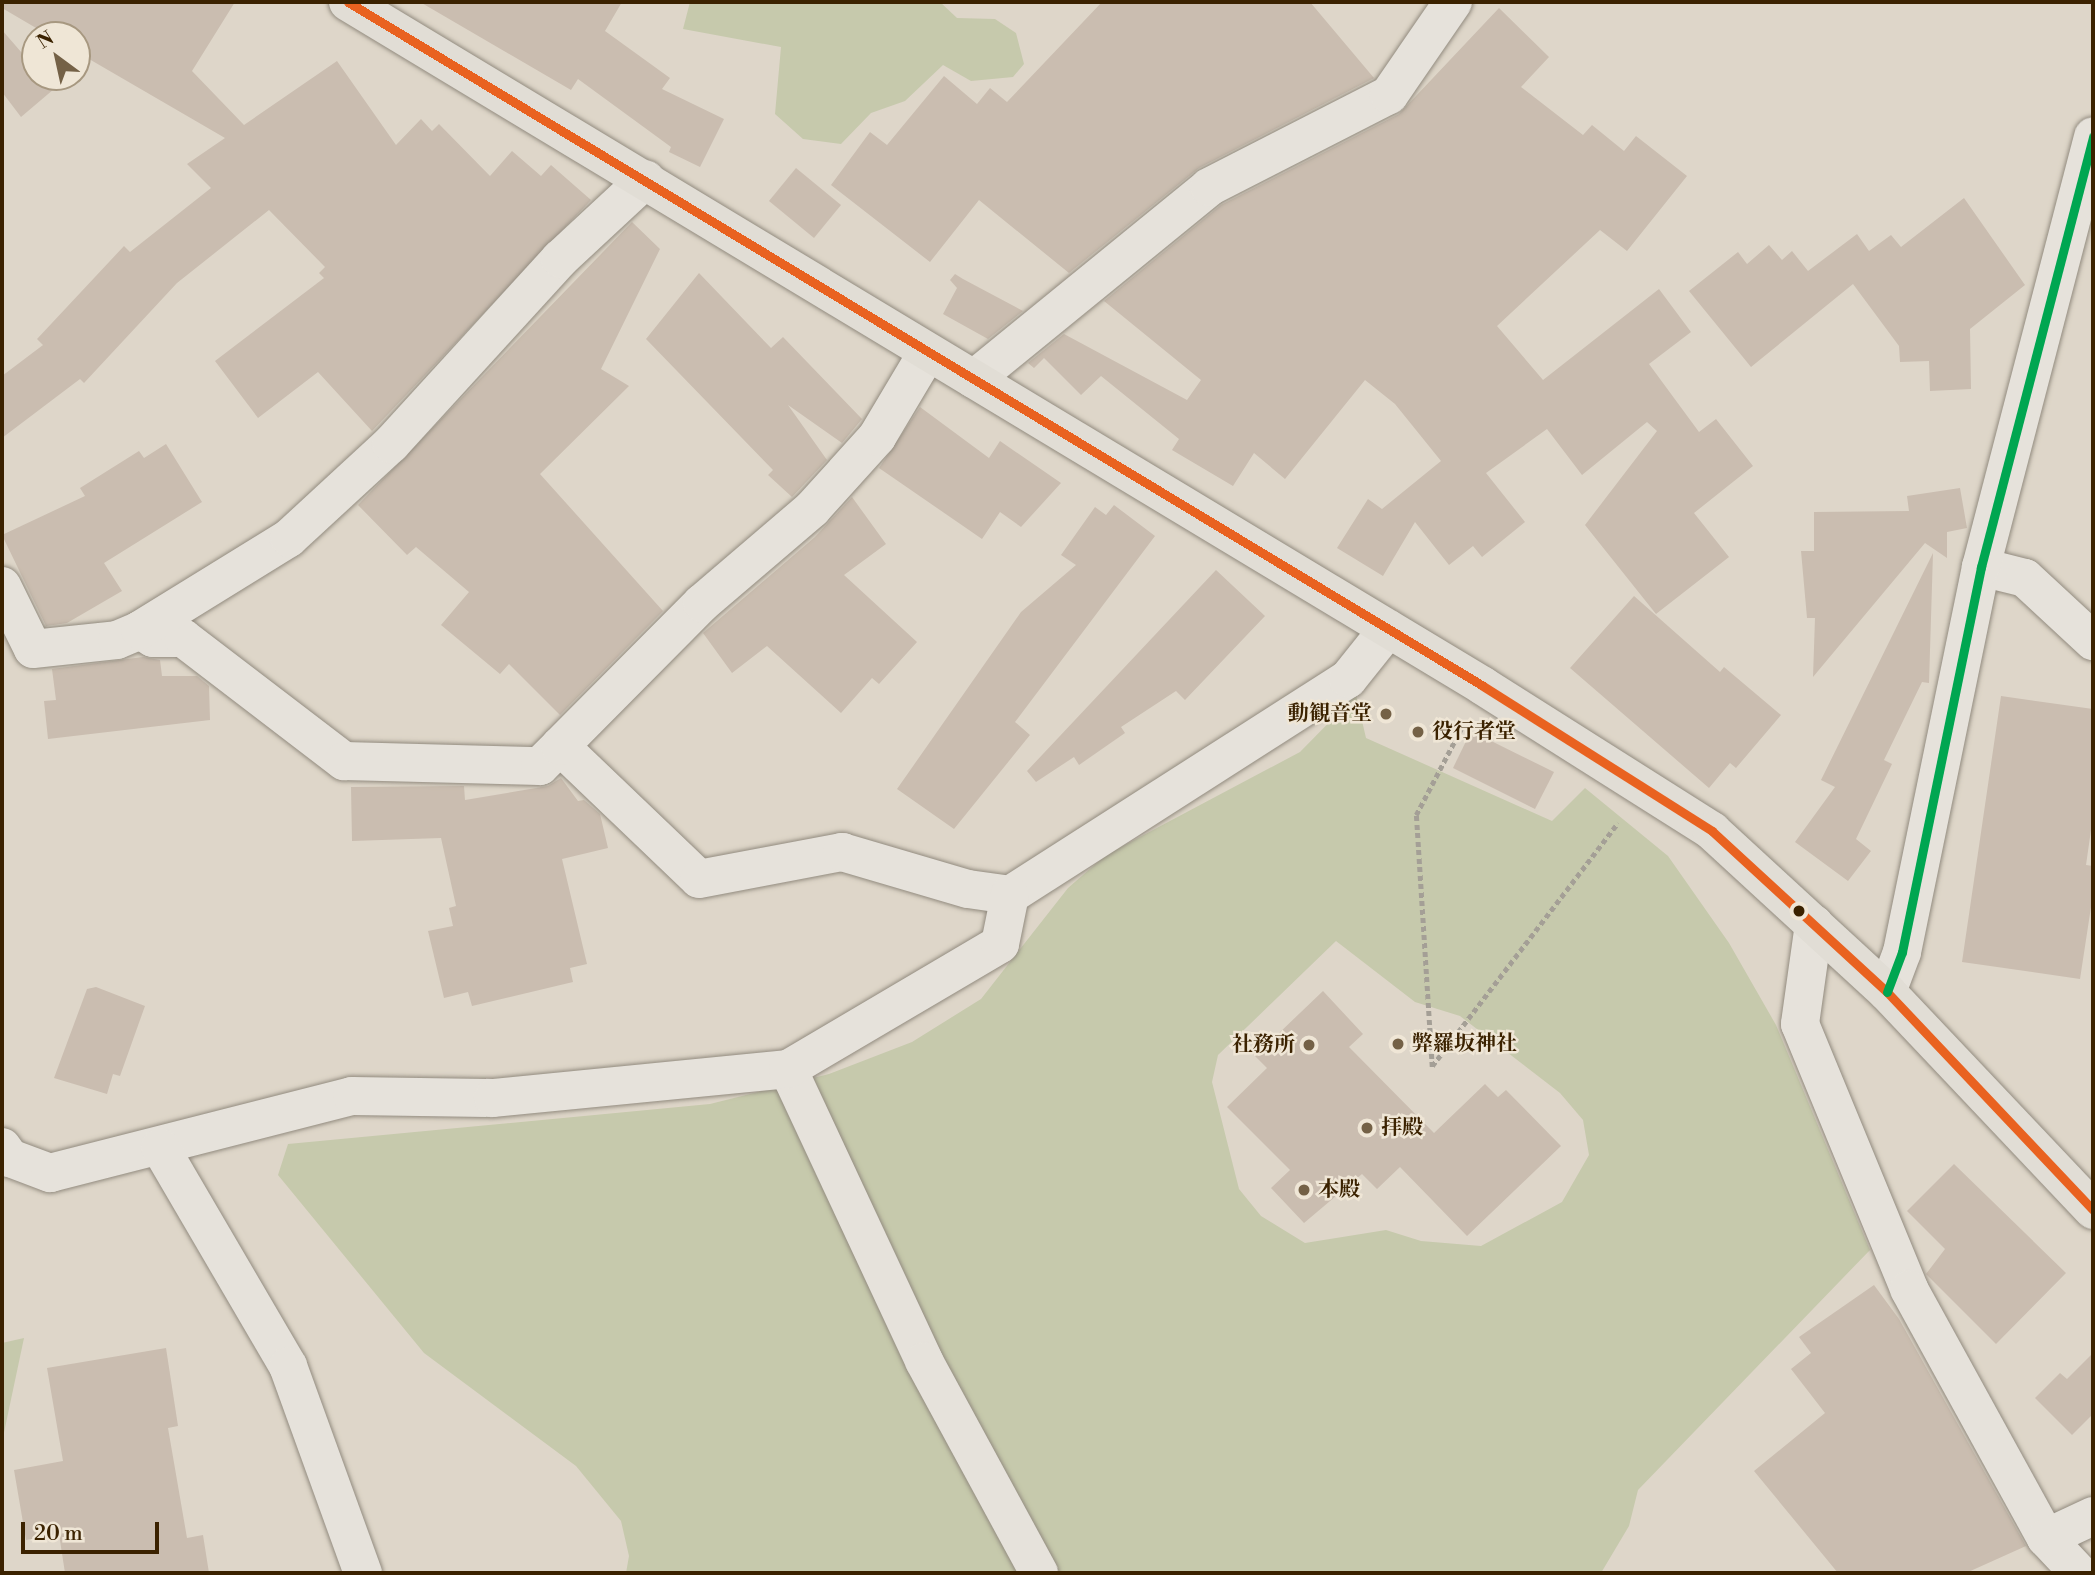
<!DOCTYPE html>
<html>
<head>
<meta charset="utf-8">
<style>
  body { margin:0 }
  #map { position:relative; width:2095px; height:1575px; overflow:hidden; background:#ded6c9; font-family:"Libre Bodoni","Noto Serif JP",serif }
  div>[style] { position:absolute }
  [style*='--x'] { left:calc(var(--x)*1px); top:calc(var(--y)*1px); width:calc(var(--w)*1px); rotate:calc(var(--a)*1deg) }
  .green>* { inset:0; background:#c6c9ac }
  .building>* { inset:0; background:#cabdb0 }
  .path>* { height:4.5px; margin-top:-2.25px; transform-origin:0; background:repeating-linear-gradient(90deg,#a49f96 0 5px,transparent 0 8.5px) }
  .roads { filter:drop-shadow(0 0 2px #928b7f) drop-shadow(0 0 2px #928b7f) }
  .minor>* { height:38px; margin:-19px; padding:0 19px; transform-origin:19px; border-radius:19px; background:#e6e2db }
  .major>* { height:38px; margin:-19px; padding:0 19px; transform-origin:19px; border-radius:19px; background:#e1ddd5 }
  .bus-1>* { height:9px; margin:-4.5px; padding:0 4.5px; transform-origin:4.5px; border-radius:4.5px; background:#e96220 }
  .bus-2>* { height:9px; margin:-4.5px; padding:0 4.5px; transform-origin:4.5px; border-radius:4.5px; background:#00a651 }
  .dots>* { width:19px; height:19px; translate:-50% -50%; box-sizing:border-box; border:4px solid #efe6d6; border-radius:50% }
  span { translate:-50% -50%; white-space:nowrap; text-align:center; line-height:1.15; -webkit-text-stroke:5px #efe6d6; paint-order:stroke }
  .poi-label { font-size:21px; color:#3b2200; font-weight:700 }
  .right { translate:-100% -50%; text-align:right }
  .left { translate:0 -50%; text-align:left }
  .frame { position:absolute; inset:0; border:4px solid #3b2200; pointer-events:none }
  .north { position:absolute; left:21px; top:21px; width:70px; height:70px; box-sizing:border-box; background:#efe6d6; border:2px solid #a79880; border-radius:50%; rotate:327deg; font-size:19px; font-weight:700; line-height:28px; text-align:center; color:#3b2200 }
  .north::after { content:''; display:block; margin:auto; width:24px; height:32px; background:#746146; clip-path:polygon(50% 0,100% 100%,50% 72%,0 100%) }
  .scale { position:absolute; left:21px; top:1522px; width:138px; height:32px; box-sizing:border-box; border:4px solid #3b2200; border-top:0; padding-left:9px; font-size:21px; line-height:24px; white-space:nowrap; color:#3b2200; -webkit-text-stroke:5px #efe6d6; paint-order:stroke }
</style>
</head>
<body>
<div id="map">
  <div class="green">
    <i style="clip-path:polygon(690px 2px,940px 2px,957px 18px,995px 19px,1016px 33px,1024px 64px,1013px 77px,971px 81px,943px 65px,905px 101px,871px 113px,841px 144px,803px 139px,775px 114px,781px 47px,683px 29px)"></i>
    <i style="clip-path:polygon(evenodd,1356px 695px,1366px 738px,1552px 821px,1585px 788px,1668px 856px,1729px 943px,1776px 1025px,1870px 1250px,1638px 1490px,1629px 1526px,1601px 1573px,626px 1573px,629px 1556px,621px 1521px,576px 1466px,424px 1353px,278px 1175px,288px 1144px,710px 1104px,829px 1074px,912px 1042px,981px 999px,1068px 888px,1106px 855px,1300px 752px,1356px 695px,1336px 941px,1415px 1002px,1460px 1016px,1560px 1093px,1583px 1120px,1589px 1155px,1562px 1202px,1481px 1246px,1421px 1241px,1386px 1230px,1305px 1243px,1261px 1216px,1239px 1189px,1212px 1082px,1218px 1055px,1336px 941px)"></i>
    <i style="clip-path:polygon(24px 1338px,2px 1442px,2px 1343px)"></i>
  </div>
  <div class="building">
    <i style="clip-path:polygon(2px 2px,235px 2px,192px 71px,244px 125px,337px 61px,396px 145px,421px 119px,432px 131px,439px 124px,490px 176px,512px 151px,541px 176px,551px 165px,591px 200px,372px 431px,318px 372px,258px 418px,215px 361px,324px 278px,319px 273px,325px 267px,269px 210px,177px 283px,84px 383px,80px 379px,2px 438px,2px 376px,43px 345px,37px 339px,124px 246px,130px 252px,211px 188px,187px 164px,225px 138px,77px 52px,77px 35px,48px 35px,2px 8px)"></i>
    <i style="clip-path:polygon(420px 2px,622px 2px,605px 31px,670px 78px,662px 89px,724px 119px,700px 167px,669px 152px,671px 147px,578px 79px,571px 90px)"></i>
    <i style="clip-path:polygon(1102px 2px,1310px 2px,1374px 78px,1199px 168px,1069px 273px,979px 200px,930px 262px,831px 185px,870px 132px,887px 145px,944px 76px,977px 104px,990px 88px,1007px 102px)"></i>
    <i style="clip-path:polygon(1499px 8px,1549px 57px,1521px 87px,1583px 135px,1592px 125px,1624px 151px,1636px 136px,1687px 176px,1627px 251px,1600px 230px,1497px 326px,1543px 380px,1659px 289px,1691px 332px,1649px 364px,1699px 432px,1716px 419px,1753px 466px,1694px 513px,1729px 557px,1656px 614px,1585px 525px,1657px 431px,1647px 422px,1582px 475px,1547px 429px,1486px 473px,1525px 522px,1482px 557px,1473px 546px,1449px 565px,1415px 522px,1383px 576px,1337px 548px,1368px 499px,1382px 509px,1441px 461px,1395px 404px,1365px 380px,1285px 479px,1254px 453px,1233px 486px,1172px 450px,1179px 439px,1101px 376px,1081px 395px,1044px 358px,1034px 368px,1028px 363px,1064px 334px,1187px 400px,1201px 380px,1104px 301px,1221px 205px,1399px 114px)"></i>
    <i style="clip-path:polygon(2px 30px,35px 68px,35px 77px,43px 77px,54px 89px,21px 117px,2px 92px)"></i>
    <i style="clip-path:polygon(796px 168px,841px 205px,814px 238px,769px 201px)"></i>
    <i style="clip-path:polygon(1964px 198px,2025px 285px,1970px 329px,1971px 389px,1930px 391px,1929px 361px,1900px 362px,1899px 346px,1853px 284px,1751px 367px,1689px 291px,1738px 252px,1747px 264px,1769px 245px,1782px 260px,1792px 251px,1808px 271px,1857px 234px,1869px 251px,1891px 235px,1901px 247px)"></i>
    <i style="clip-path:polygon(632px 222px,660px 249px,601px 369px,629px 386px,540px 474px,663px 611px,560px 715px,509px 664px,500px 674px,441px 625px,469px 592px,416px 547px,407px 555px,358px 505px)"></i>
    <i style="clip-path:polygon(699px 273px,771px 348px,783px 337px,862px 419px,842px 443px,788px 405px,827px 460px,792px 497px,768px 475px,773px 470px,646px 339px)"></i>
    <i style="clip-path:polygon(955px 274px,963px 279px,1023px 311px,988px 339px,943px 314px,957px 288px,950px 280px)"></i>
    <i style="clip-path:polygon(920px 407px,989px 458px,1000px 441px,1061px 483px,1021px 527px,1000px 512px,982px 539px,879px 468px)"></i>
    <i style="clip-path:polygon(166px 444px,202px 502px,104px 563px,122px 591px,67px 623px,46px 626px,2px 535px,85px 496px,80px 488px,139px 451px,144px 458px)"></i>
    <i style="clip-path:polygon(1960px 488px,1967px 528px,1947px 532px,1947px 558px,1925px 543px,1813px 677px,1815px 618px,1807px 618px,1801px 551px,1814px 551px,1814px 512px,1909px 511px,1907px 496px)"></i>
    <i style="clip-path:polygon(852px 497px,886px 544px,844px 575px,917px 642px,879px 684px,872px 678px,841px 713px,767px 646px,732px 673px,703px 633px,815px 537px)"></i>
    <i style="clip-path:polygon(1114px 505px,1155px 536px,1015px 722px,1030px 735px,954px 829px,897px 789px,1021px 612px,1076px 565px,1061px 555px,1095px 507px,1106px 515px)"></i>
    <i style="clip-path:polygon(1933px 553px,1929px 683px,1922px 682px,1884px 760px,1892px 764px,1856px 839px,1871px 851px,1848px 881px,1795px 842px,1835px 787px,1821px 780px)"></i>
    <i style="clip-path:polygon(1216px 570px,1265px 616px,1185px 700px,1176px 691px,1121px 727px,1125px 733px,1079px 765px,1074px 757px,1036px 782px,1027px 771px)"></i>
    <i style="clip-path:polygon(1634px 596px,1720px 672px,1724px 667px,1781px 715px,1736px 768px,1730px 763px,1709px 788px,1570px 668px)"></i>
    <i style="clip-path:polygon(143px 657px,160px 660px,162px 676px,197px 676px,209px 686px,210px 720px,48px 739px,44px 701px,56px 700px,52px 669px)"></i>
    <i style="clip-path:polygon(2001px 696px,2093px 709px,2093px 816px,2086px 865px,2093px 866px,2093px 894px,2080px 979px,1962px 962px)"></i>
    <i style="clip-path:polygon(1471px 731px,1554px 772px,1535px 809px,1453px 768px)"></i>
    <i style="clip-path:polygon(561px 778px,578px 801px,584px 800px,600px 814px,608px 848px,562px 859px,587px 964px,570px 968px,573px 982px,472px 1006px,468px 992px,444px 998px,428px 931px,453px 926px,449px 908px,456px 906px,441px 838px,352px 841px,351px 787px,464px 786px,465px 800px,548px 786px)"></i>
    <i style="clip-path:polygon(96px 987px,145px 1006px,120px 1076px,113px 1074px,107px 1094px,54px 1078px,87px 989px)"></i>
    <i style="clip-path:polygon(1323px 991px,1363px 1034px,1349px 1047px,1434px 1133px,1485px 1084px,1498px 1097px,1506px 1090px,1561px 1146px,1467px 1236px,1400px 1167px,1377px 1189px,1362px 1174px,1304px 1223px,1271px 1188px,1290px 1170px,1227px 1107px,1267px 1068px,1255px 1056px)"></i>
    <i style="clip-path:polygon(1954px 1164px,2066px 1273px,1996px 1344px,1926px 1274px,1945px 1249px,1907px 1211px)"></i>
    <i style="clip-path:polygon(1874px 1285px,1899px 1319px,2026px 1546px,1966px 1573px,1838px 1573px,1754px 1471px,1825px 1413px,1791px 1369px,1811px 1353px,1799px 1337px)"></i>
    <i style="clip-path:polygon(166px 1348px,178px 1426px,168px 1428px,187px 1538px,203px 1535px,209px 1573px,65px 1573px,59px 1534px,26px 1540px,14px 1470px,63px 1461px,47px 1368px)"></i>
    <i style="clip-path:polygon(2093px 1353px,2093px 1414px,2072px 1435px,2035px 1398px,2060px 1373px,2067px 1379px)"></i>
  </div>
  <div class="path">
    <i style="--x:1432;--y:1066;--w:306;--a:-52.6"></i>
    <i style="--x:1432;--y:1067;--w:253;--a:-93.6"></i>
    <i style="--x:1416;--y:815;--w:104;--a:-62.4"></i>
  </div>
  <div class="roads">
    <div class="minor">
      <i style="--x:974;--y:379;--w:303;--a:-39.2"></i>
      <i style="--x:1209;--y:187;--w:202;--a:-27.1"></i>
      <i style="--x:1389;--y:95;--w:113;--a:-55.5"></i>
      <i style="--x:1981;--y:567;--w:45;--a:14"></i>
      <i style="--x:2025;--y:578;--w:93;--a:42.8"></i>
      <i style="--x:2;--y:586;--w:70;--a:63.8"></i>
      <i style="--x:33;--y:649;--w:84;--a:-6.1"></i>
      <i style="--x:117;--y:640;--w:25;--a:-23"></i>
      <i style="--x:140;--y:630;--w:15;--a:32"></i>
      <i style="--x:153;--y:638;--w:30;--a:0"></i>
      <i style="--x:183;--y:638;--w:203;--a:37.4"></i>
      <i style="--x:344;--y:761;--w:196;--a:1.5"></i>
      <i style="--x:540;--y:766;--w:28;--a:-45"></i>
      <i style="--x:560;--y:746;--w:192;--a:43.7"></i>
      <i style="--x:699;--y:879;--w:146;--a:-10.7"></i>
      <i style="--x:842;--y:852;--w:131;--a:16.4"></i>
      <i style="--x:968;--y:889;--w:42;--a:8.1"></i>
      <i style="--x:1010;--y:895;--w:401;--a:-32.6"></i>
      <i style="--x:1348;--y:679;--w:64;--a:-51.3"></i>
      <i style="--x:140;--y:630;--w:175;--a:-31.7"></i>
      <i style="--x:289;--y:538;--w:139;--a:-42.7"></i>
      <i style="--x:391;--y:444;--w:251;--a:-47.6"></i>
      <i style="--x:560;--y:259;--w:117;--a:-42.9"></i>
      <i style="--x:560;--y:746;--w:202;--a:-45.2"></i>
      <i style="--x:702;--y:603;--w:145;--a:-40.5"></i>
      <i style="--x:812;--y:509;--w:97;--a:-47.9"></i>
      <i style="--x:877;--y:437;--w:98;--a:-59.2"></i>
      <i style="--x:1814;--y:924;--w:101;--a:98"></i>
      <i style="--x:1800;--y:1024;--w:287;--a:67.6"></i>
      <i style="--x:1909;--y:1289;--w:284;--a:61.2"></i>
      <i style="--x:2046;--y:1538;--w:48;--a:46.7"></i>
      <i style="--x:1887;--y:992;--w:43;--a:-69.4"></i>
      <i style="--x:1902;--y:952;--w:393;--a:-78.4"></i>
      <i style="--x:1981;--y:567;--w:445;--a:-75.4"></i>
      <i style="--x:788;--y:1069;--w:322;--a:65"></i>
      <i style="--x:924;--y:1361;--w:241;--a:61.5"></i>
      <i style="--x:2;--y:1147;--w:14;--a:54"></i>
      <i style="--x:10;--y:1158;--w:43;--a:20.6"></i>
      <i style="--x:50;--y:1173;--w:312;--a:-14.3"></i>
      <i style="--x:352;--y:1096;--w:141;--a:0.8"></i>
      <i style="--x:493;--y:1098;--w:296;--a:-5.6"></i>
      <i style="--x:788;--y:1069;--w:246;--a:-30.5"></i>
      <i style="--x:1000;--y:944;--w:50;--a:-78.5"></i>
      <i style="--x:160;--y:1147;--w:254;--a:59.7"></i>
      <i style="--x:288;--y:1366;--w:220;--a:70.1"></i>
      <i style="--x:2046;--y:1538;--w:52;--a:-25.1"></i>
    </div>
    <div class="major">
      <i style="--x:348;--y:2;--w:1325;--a:31.07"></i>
      <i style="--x:1483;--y:686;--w:271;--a:32.3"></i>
      <i style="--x:1712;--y:831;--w:238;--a:42.6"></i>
      <i style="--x:1887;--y:992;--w:300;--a:46.6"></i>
    </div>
  </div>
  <div class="bus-1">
    <i style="--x:348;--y:2;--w:1325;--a:31.07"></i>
    <i style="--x:1483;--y:686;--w:271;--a:32.3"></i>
    <i style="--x:1712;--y:831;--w:238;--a:42.6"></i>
    <i style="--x:1887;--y:992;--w:300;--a:46.6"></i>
  </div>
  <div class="bus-2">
    <i style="--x:1887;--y:992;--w:43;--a:-69.4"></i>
    <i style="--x:1902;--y:952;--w:393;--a:-78.4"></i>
    <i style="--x:1981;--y:567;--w:445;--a:-75.4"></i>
  </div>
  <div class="dots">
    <i style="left:1386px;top:714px;background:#746146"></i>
    <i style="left:1418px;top:732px;background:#746146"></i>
    <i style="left:1799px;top:911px;background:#3b2200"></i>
    <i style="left:1398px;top:1044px;background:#746146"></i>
    <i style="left:1309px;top:1045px;background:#746146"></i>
    <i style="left:1367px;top:1128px;background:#746146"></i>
    <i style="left:1304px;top:1190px;background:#746146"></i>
  </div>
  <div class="poi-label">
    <span class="right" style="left:1372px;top:714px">動観音堂</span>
    <span class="left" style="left:1432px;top:732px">役行者堂</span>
    <span class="left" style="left:1412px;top:1044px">弊羅坂神社</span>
    <span class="right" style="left:1295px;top:1045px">社務所</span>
    <span class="left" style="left:1381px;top:1128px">拝殿</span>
    <span class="left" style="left:1318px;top:1190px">本殿</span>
  </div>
  <div class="frame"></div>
  <div class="north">N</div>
  <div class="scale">20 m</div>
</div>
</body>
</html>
